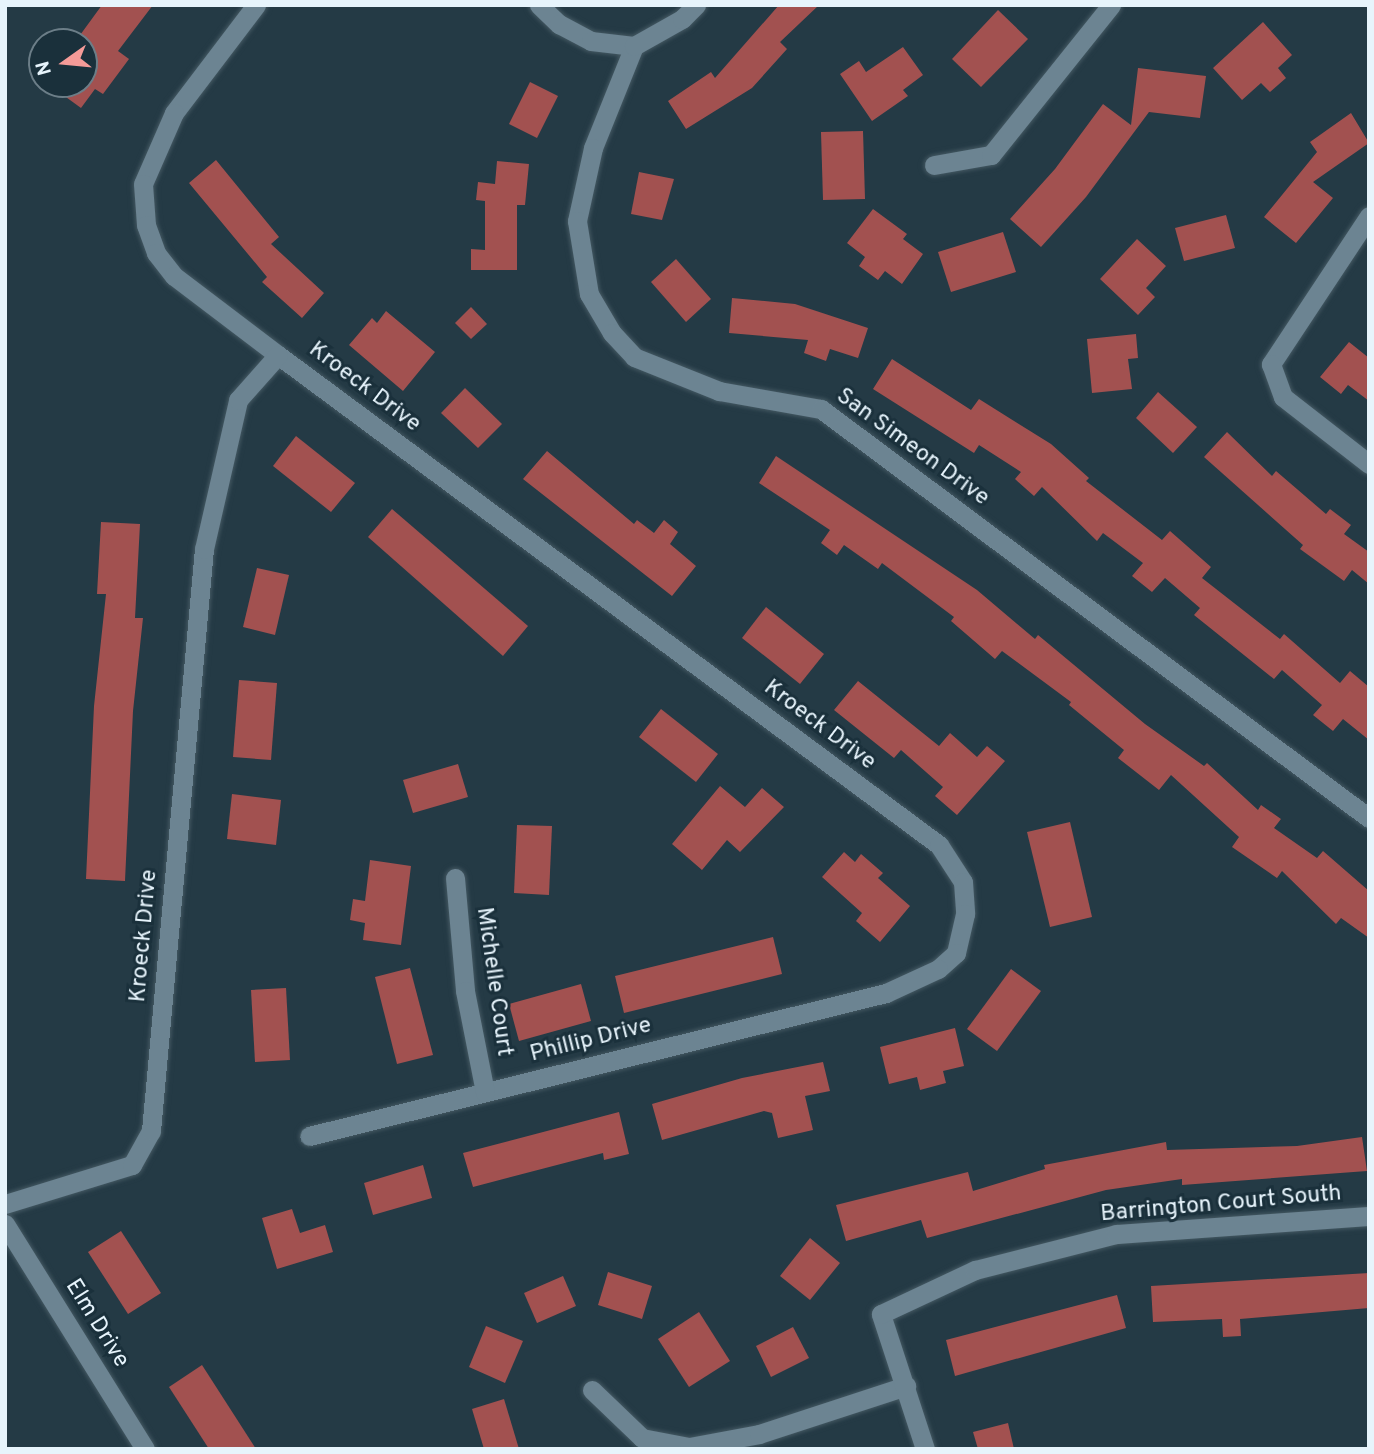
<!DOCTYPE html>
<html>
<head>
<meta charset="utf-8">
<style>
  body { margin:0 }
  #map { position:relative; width:1374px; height:1454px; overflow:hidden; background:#243a45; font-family:Overpass,sans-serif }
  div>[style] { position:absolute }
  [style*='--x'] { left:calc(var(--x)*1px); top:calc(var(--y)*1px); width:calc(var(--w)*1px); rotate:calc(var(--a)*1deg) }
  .building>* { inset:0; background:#a25150 }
  .roads { filter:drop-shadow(0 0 2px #445862) drop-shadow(0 0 2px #445862) }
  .minor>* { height:19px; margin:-9.5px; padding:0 9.5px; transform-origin:9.5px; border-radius:9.5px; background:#6c8492 }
  .tertiary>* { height:19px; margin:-9.5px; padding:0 9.5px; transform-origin:9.5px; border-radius:9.5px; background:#6c8492 }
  span { translate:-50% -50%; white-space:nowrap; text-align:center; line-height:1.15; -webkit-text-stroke:6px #1a303b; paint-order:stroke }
  .street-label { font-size:23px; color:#e7f4fc }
  .frame { position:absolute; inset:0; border:7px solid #e7f4fc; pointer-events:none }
  .north { position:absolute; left:28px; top:28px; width:70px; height:70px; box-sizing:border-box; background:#1a303b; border:2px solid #6c7e88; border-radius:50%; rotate:255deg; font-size:19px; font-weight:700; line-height:28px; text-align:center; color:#e7f4fc }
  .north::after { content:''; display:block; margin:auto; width:24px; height:32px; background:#f59b98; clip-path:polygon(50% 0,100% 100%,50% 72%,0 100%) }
</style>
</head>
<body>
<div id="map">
  <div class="building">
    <i style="clip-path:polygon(102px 5px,153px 5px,118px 51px,129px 59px,103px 94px,95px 89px,81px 108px,48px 84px,84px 84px,84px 42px,75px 42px)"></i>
    <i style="clip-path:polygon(779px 5px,819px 5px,780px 42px,787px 49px,752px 88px,686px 129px,668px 101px,711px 72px,715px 78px)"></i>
    <i style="clip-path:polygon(998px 10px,1028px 39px,981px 87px,952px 59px)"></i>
    <i style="clip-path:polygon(1263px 22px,1292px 55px,1278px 68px,1286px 78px,1270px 92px,1261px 83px,1242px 100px,1213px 68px)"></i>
    <i style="clip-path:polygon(903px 47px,923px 75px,903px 90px,908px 96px,872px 121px,840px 74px,859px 61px,866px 72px)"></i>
    <i style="clip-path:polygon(1138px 68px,1206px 76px,1200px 118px,1149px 112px,1086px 197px,1041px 247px,1010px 219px,1055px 169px,1103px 104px,1131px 125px)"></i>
    <i style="clip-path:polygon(530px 82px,558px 96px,537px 138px,509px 124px)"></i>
    <i style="clip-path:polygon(1351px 113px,1369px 143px,1313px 182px,1333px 198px,1296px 243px,1264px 217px,1317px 152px,1310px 142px)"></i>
    <i style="clip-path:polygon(863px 131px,865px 199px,823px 200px,821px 132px)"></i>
    <i style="clip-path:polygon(216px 160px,279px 237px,271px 244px,324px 293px,302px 318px,262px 282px,267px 277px,189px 183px)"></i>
    <i style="clip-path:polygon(497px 161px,529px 164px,525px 205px,517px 205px,517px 270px,471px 270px,471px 249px,485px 250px,485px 201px,476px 200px,478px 182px,495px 184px)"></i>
    <i style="clip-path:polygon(639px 172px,674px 179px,662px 220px,631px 214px)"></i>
    <i style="clip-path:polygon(873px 209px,907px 234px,903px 239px,923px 254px,902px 284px,885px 271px,878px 280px,859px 266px,865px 257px,847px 243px)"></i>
    <i style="clip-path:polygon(1226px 215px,1235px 248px,1184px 261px,1175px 228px)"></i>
    <i style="clip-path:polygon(1003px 232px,1016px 272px,951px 292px,938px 252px)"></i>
    <i style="clip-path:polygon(1137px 239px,1166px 266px,1146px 288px,1155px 297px,1138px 315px,1100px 279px)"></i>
    <i style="clip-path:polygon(676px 259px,711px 299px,686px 322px,651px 282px)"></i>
    <i style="clip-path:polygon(732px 298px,795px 304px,868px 328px,858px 358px,830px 349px,826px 361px,804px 353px,808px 340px,729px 333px)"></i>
    <i style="clip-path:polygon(471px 307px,487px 324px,471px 339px,455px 323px)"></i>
    <i style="clip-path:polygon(386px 311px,435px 352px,403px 391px,349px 345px,372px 318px,377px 323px)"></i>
    <i style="clip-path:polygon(1136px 334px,1138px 358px,1128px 359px,1132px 389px,1092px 393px,1087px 339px)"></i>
    <i style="clip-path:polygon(1349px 342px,1369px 358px,1369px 401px,1348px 385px,1341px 394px,1320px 377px)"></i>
    <i style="clip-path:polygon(892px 359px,971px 410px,979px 399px,1051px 444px,1089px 478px,1086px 481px,1162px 540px,1170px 531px,1211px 567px,1202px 578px,1280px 639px,1284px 634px,1340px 683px,1350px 671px,1369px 687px,1369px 740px,1343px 719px,1333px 731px,1313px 715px,1322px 705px,1282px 670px,1274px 679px,1194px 615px,1200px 608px,1165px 578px,1152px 592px,1132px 576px,1143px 563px,1103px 533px,1097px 541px,1042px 487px,1034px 496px,1015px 479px,1021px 472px,979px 445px,974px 453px,873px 389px)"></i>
    <i style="clip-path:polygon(465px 388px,502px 424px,478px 448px,441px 413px)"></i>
    <i style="clip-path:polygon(1158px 392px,1197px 427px,1173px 453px,1136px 418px)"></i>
    <i style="clip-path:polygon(1227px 432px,1272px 476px,1276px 471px,1326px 514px,1330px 509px,1351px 525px,1344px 534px,1369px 552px,1369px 584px,1352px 570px,1344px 581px,1300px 549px,1303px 545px,1204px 457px)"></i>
    <i style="clip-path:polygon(296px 436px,355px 483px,331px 512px,273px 466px)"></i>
    <i style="clip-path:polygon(547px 451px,634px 524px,637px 520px,654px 533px,664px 520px,678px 532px,670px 544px,696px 566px,672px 596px,523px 479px)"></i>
    <i style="clip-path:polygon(776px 456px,977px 590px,1035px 639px,1038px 635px,1145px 724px,1204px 766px,1207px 763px,1258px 810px,1261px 805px,1281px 819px,1274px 828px,1317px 858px,1323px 851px,1369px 891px,1369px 938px,1341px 918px,1336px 924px,1282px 871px,1277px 878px,1232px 847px,1239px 837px,1171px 775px,1159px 790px,1118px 758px,1124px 750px,1069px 705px,1071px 702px,1002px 651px,995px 659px,951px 621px,954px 617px,882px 563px,878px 569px,844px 545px,837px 555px,821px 543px,830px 530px,759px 483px)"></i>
    <i style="clip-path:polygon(392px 509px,528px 626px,503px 656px,368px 537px)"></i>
    <i style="clip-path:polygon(101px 522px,140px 524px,135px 618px,143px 618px,133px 711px,125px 881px,86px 879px,94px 706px,106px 594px,97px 594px)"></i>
    <i style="clip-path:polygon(257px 568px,289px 575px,275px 635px,243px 627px)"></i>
    <i style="clip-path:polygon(766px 607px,824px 654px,800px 684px,742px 638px)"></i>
    <i style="clip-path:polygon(239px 680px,277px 683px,271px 760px,233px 757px)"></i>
    <i style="clip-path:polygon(858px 681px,939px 746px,950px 733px,977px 757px,987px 746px,1005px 761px,957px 815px,935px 796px,943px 787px,901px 750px,894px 758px,834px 710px)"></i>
    <i style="clip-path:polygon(661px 709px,718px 754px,696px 782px,639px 737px)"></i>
    <i style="clip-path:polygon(458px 764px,468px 797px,413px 813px,403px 780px)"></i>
    <i style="clip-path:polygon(720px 786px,745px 807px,762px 788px,784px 807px,740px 852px,727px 840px,702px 870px,672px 844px)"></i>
    <i style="clip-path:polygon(232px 794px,281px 800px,276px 845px,227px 839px)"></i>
    <i style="clip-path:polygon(1070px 822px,1092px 917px,1050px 927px,1027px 832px)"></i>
    <i style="clip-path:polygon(517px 825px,552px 826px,549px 895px,514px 893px)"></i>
    <i style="clip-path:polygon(844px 852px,855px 862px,861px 854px,883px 873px,878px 878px,910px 906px,880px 942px,856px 921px,862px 913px,822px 877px)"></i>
    <i style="clip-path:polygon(370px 860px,411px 866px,401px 945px,363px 940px,365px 923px,350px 920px,353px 899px,365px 901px)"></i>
    <i style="clip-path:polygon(773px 937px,782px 974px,624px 1013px,615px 976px)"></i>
    <i style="clip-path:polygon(410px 968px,433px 1055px,397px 1064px,375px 977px)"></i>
    <i style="clip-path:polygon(1011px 969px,1041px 991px,997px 1051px,967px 1029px)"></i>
    <i style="clip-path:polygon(581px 984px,591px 1021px,519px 1041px,509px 1004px)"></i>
    <i style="clip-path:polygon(286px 988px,290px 1060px,255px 1062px,251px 990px)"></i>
    <i style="clip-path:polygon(955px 1028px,964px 1066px,943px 1071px,946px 1083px,920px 1090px,917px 1077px,889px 1084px,880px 1047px)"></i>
    <i style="clip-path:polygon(823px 1062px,830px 1091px,805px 1096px,813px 1130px,778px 1138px,772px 1113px,764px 1111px,662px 1140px,652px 1104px,742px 1078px)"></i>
    <i style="clip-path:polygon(619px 1112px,629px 1154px,604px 1160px,603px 1153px,473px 1187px,463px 1153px)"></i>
    <i style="clip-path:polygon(1362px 1137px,1367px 1171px,1182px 1185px,1182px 1179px,1106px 1190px,927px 1238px,921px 1220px,846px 1241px,836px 1205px,968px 1172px,973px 1191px,1045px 1169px,1044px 1165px,1166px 1142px,1167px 1150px,1297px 1146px)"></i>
    <i style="clip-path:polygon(423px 1165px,432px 1198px,373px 1215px,364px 1183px)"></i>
    <i style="clip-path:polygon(292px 1209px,300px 1233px,325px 1225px,333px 1252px,277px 1269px,262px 1218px)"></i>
    <i style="clip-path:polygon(121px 1231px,161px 1293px,128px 1314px,88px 1252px)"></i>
    <i style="clip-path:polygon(810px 1238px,840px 1263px,810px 1300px,780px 1276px)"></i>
    <i style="clip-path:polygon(608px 1272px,652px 1286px,642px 1319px,598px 1305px)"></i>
    <i style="clip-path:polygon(1369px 1273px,1369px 1308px,1240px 1319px,1241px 1336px,1223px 1337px,1222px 1319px,1153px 1322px,1151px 1286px)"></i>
    <i style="clip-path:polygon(563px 1276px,576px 1306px,537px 1323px,524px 1293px)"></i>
    <i style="clip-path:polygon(1117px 1295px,1126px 1328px,955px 1376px,946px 1340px)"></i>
    <i style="clip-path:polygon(699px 1312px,730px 1361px,689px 1387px,658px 1339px)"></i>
    <i style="clip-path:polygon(486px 1326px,523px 1341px,505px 1383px,469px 1367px)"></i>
    <i style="clip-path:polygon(793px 1327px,809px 1358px,771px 1377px,756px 1346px)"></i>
    <i style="clip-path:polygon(202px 1365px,256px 1449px,209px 1449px,169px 1387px)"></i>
    <i style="clip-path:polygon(504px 1399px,519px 1449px,484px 1449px,472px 1409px)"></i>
    <i style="clip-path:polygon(1008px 1423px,1014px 1449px,978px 1449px,973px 1432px)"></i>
  </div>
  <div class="roads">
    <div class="minor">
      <i style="--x:256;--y:5;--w:136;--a:127.2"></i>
      <i style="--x:174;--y:113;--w:77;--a:113.6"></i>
      <i style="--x:143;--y:184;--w:41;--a:85.8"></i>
      <i style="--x:146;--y:225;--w:30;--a:70"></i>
      <i style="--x:156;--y:253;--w:29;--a:52"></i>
      <i style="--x:174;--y:276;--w:131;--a:37.2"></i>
      <i style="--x:278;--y:355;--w:823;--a:36.55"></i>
      <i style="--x:939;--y:845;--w:44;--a:57"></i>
      <i style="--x:963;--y:882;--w:32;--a:86"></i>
      <i style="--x:965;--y:914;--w:40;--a:103"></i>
      <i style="--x:956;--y:953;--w:24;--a:138"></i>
      <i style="--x:938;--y:969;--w:57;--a:155.2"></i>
      <i style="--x:886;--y:993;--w:594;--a:166.08"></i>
      <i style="--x:539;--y:5;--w:28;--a:44"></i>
      <i style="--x:559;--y:24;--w:36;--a:28"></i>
      <i style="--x:591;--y:41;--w:43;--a:6.6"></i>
      <i style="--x:634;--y:46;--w:110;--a:111.9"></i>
      <i style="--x:593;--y:148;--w:75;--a:102.4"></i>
      <i style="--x:577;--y:221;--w:74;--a:80.7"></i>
      <i style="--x:589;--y:294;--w:45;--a:59.5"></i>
      <i style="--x:612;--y:333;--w:33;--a:47"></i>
      <i style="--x:634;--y:357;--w:92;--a:21.8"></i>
      <i style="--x:719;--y:391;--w:104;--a:10"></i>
      <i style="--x:821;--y:409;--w:684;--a:36.74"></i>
      <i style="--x:634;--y:46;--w:55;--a:-29.4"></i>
      <i style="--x:682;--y:19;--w:20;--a:-45"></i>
      <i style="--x:934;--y:165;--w:58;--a:-10"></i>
      <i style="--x:991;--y:155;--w:192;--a:-51.3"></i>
      <i style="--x:1369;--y:216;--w:178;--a:123.5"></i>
      <i style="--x:1271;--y:364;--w:35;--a:70"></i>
      <i style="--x:1283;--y:397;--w:109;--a:37.9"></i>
      <i style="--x:455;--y:878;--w:113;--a:84.9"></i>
      <i style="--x:465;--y:991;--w:103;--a:78.8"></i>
      <i style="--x:5;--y:1204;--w:133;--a:-17.1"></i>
      <i style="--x:132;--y:1165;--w:39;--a:-61"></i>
      <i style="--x:151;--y:1131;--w:584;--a:-84.8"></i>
      <i style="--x:204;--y:549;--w:153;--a:-77.1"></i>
      <i style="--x:238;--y:400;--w:60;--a:-48.4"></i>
      <i style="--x:592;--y:1390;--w:69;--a:43.8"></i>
      <i style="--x:642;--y:1438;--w:48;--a:10.8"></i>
      <i style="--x:689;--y:1447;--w:71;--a:-10.5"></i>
      <i style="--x:759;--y:1434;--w:155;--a:-18.1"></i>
      <i style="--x:925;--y:1449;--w:142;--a:-108.1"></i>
      <i style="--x:881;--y:1314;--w:104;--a:-25.1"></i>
      <i style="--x:975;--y:1270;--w:146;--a:-14.3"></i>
      <i style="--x:1116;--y:1234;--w:254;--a:-4.1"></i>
    </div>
    <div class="tertiary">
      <i style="--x:5;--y:1224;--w:265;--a:58.1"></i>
    </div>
  </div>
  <div class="street-label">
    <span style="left:364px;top:388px;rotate:37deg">Kroeck Drive</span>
    <span style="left:912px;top:448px;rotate:36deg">San Simeon Drive</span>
    <span style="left:819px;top:726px;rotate:37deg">Kroeck Drive</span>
    <span style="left:145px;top:936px;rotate:-85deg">Kroeck Drive</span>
    <span style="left:493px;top:982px;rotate:82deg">Michelle Court</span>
    <span style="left:591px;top:1041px;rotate:-14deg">Phillip Drive</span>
    <span style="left:1221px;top:1205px;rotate:-5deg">Barrington Court South</span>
    <span style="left:96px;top:1324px;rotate:58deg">Elm Drive</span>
  </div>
  <div class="frame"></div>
  <div class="north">N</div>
</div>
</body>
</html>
